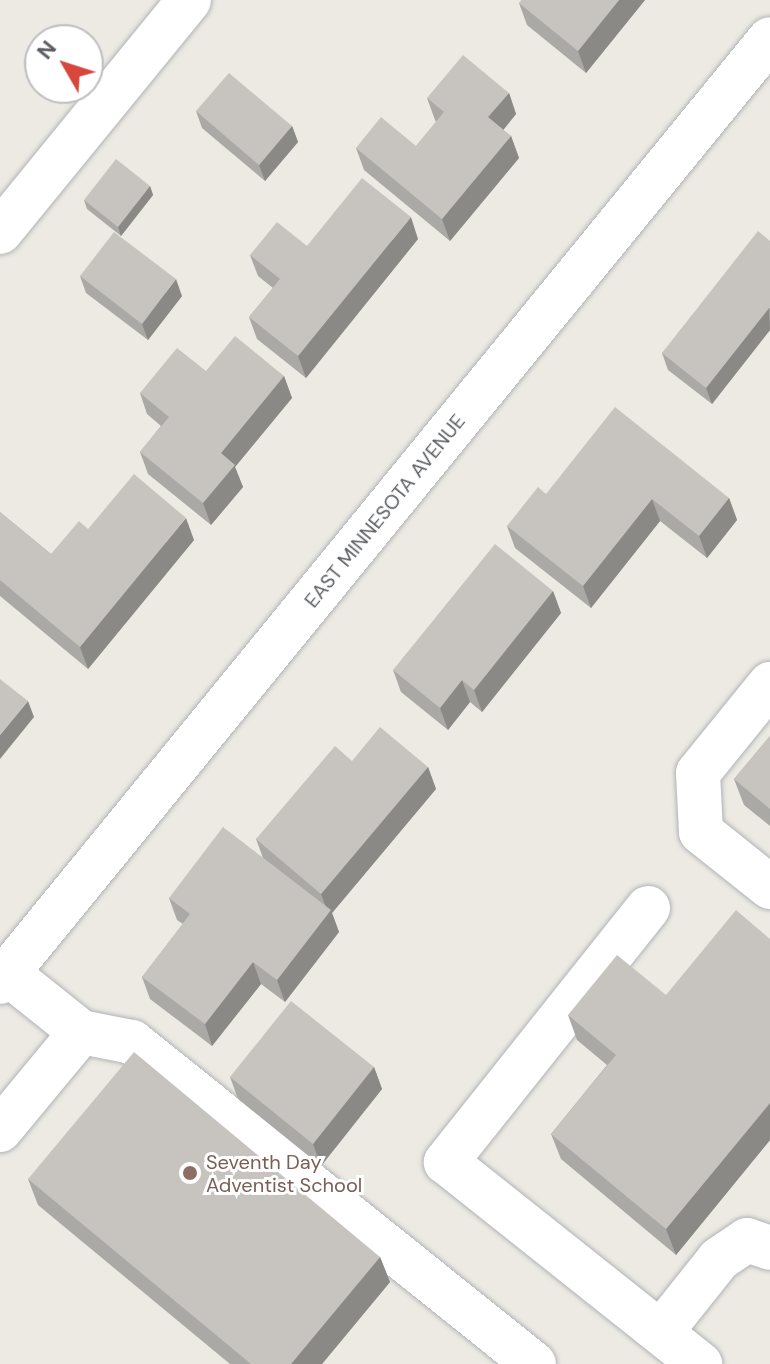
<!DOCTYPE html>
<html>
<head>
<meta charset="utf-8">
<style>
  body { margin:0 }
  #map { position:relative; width:770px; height:1364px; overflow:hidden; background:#eceae3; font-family:"DM Sans",sans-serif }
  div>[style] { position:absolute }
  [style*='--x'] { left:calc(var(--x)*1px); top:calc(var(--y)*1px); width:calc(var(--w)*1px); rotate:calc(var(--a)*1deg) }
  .roads { filter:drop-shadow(0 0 2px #b0b3b7) drop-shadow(0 0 2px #b0b3b7) }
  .minor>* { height:44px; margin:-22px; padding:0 22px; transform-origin:22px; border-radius:22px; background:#fff }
  .wall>* { inset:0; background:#aba9a5 }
  .shaded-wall>* { inset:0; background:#8b8986 }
  .building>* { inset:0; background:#c7c4c0 }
  .dots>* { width:22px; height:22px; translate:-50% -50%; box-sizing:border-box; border:4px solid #fff; border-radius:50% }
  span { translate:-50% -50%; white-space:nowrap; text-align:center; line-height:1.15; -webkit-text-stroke:6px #fff; paint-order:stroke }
  .street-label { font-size:20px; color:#5b5e62 }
  .education-label { font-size:20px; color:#785e54 }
  .left { translate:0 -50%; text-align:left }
  .north { position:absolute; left:24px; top:24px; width:80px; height:80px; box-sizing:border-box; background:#fff; border:2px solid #bdbfc0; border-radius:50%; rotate:309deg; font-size:22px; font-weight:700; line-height:32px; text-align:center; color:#5b5e62 }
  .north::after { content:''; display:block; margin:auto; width:28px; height:36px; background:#d7473d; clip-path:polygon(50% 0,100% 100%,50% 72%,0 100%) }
</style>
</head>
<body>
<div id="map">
  <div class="roads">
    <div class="minor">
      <i style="--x:0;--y:232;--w:299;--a:-50.8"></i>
      <i style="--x:770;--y:684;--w:114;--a:129"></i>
      <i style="--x:698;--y:773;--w:59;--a:87.1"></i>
      <i style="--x:701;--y:832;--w:88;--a:38.6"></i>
      <i style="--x:648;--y:908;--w:325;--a:128.5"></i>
      <i style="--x:446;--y:1162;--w:325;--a:38.5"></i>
      <i style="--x:0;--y:982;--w:1217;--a:-50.77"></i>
      <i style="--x:81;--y:1032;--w:52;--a:11.1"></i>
      <i style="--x:132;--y:1042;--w:515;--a:38.69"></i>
      <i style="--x:0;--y:1130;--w:127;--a:-50.4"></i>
      <i style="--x:81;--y:1032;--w:95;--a:-141.4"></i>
      <i style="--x:661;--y:1332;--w:93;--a:-51.5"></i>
      <i style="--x:719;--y:1259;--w:34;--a:-34"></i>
      <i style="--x:747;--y:1240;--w:24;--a:19"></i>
    </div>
  </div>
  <div class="wall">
    <i style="clip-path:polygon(522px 0,645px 0,586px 73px,527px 25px,519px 3px)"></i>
    <i style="clip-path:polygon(509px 93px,516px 114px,503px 130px,511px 136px,519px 158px,450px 241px,364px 170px,356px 148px,416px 146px,436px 122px,435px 120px,427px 98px)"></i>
    <i style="clip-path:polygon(196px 111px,292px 126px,298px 142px,265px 181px,202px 128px)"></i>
    <i style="clip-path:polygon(150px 186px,153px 195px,121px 236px,87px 209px,84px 200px)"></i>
    <i style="clip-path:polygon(418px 239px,306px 378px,257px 339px,249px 317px,273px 288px,258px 276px,250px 255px,307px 246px)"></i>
    <i style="clip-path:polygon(770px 241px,770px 330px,712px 404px,668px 370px,662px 353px)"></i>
    <i style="clip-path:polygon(80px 276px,182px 296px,148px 340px,86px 293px)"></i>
    <i style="clip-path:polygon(206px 371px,284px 376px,292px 398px,235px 467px,243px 487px,211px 525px,148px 474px,140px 452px,161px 426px,147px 414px,140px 393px)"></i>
    <i style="clip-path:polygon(546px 494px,729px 498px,737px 520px,707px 558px,660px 521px,591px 608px,515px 548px,507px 526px)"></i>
    <i style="clip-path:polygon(0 512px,51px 554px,194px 540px,88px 669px,0 596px)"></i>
    <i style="clip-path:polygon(553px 591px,561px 613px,482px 712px,470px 702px,448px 730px,401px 692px,393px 670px)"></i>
    <i style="clip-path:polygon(770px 736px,770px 826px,744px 805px,734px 779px)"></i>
    <i style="clip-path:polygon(352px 761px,428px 767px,436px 789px,332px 913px,339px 932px,285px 1002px,261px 984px,212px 1046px,150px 999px,142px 977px,183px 924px,177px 920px,169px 898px,263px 858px,256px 839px)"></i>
    <i style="clip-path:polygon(770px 939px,770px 1140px,676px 1255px,561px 1159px,551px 1134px,607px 1065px,577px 1040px,568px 1015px,666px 995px)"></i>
    <i style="clip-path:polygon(374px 1067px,382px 1089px,321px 1166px,238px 1099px,230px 1077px)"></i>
    <i style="clip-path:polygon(28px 1179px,380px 1257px,390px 1282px,322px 1364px,230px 1364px,38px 1205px)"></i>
  </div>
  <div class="shaded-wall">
    <i style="clip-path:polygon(619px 0,645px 0,586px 73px,578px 51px)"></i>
    <i style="clip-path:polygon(509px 93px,516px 114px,496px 139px,488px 117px)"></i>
    <i style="clip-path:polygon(292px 126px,298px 142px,265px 181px,259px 165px)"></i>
    <i style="clip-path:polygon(511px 136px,519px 158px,450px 241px,442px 219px)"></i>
    <i style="clip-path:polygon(150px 186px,153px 195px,121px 236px,118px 227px)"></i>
    <i style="clip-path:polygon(411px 217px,418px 239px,306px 378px,298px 356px)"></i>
    <i style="clip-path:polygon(176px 279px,182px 296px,148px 340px,142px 324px)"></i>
    <i style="clip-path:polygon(769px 308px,770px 330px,712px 404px,706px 388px)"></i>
    <i style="clip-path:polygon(284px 376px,292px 398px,235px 467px,243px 487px,211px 525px,203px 503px,221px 453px)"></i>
    <i style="clip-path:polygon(729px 498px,737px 520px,707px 558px,699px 536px)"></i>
    <i style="clip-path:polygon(652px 499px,660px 521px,591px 608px,583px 586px)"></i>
    <i style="clip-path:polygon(186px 518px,194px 540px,88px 669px,80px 647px)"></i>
    <i style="clip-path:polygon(553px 591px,561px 613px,482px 712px,474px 690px)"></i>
    <i style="clip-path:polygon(462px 680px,470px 702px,448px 730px,440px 708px)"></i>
    <i style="clip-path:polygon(28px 701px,34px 717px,0 759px,0 735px)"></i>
    <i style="clip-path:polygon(428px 767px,436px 789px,332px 913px,339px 932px,285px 1002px,277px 980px,328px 913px,321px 894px)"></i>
    <i style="clip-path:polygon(253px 962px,261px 984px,212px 1046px,205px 1024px)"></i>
    <i style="clip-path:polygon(374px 1067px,382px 1089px,321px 1166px,313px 1144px)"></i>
    <i style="clip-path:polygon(770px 1103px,770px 1140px,676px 1255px,666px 1229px)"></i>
    <i style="clip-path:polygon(380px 1257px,390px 1282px,322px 1364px,291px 1364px)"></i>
  </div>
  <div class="building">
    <i style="clip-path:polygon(522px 0,619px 0,578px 51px,519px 3px)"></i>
    <i style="clip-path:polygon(463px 55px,509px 93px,488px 117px,511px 136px,442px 219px,356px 148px,381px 117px,416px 146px,444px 112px,427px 98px)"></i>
    <i style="clip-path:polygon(229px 73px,292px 126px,259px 165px,196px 111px)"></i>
    <i style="clip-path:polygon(116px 159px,150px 186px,118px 227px,84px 200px)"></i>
    <i style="clip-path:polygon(362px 178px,411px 217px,298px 356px,249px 317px,280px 279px,250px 255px,277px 222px,307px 246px)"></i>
    <i style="clip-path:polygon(758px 231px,770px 241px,770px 308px,769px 308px,706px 388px,662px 353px)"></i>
    <i style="clip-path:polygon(114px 232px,176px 279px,142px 324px,80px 276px)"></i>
    <i style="clip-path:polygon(235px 336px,284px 376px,221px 453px,235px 465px,203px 503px,140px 452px,169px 417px,140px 393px,177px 348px,206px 371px)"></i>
    <i style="clip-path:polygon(615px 407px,729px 498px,699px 536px,652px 499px,583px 586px,507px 526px,538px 487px,546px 494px)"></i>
    <i style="clip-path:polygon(134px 474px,186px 518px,80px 647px,0 580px,0 512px,51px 554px,79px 521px,88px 529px)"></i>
    <i style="clip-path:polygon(495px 544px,553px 591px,474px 690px,462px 680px,440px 708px,393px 670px)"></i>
    <i style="clip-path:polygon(0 679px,28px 701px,0 735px)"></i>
    <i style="clip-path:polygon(380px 727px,428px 767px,321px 894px,256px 839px,335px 746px,352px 761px)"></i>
    <i style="clip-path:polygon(770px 736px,770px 809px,734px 779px)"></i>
    <i style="clip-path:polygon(223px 827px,331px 910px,277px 980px,253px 962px,205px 1024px,142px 977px,190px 914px,169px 898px)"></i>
    <i style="clip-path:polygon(736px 910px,770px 939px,770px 1103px,666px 1229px,551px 1134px,616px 1055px,568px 1015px,617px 955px,666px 995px)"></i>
    <i style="clip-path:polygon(291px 1001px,374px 1067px,313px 1144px,230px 1077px)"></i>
    <i style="clip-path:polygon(134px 1052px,380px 1257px,291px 1364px,251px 1364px,28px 1179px)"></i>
  </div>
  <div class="dots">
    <i style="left:190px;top:1173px;background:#8d6e63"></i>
  </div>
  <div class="street-label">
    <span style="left:385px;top:511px;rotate:-51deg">EAST MINNESOTA AVENUE</span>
  </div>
  <div class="education-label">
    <span class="left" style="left:206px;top:1174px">Seventh Day<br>Adventist School</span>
  </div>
  <div class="north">N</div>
</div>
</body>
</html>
